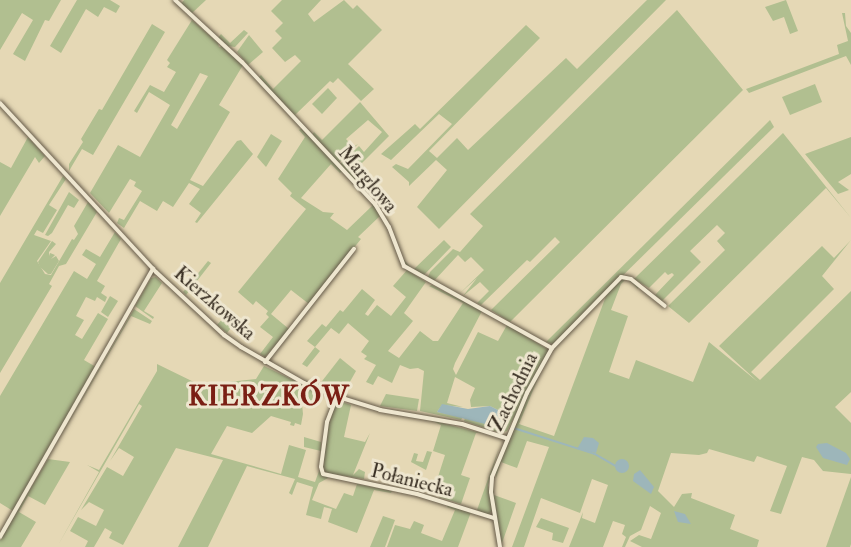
<!DOCTYPE html>
<html>
<head>
<meta charset="utf-8">
<style>
  body { margin:0 }
  #map { position:relative; width:851px; height:547px; overflow:hidden; background:#e5d8b5; font-family:"IM FELL Double Pica",serif }
  div>[style] { position:absolute }
  [style*='--x'] { left:calc(var(--x)*1px); top:calc(var(--y)*1px); width:calc(var(--w)*1px); rotate:calc(var(--a)*1deg) }
  .green>* { inset:0; background:#b1bf90 }
  .water>* { inset:0; background:#9db6ba }
  .round { border-radius:50% }
  .stream>* { height:1.5px; margin:-0.75px; padding:0 0.75px; transform-origin:0.75px; border-radius:0.75px; background:#9db6ba }
  .roads { filter:drop-shadow(0 0 2px #635847) drop-shadow(0 0 2px #635847) }
  .minor>* { height:4px; margin:-2px; padding:0 2px; transform-origin:2px; border-radius:2px; background:#eee6cf }
  span { translate:-50% -50%; white-space:nowrap; text-align:center; line-height:1.15; -webkit-text-stroke:6px #eee6cf; paint-order:stroke }
  .street-label { font-size:20px; color:#382e22 }
  .district-label { font-size:26px; color:#7a1f14; font-weight:700; letter-spacing:1.5px }
</style>
</head>
<body>
<div id="map">
  <div class="green">
    <i style="clip-path:polygon(0 0,61px 0,49px 21px,45px 20px,25px 61px,13px 54px,33px 20px,22px 13px,0 50px)"></i>
    <i style="clip-path:polygon(77px 0,110px 0,120px 6px,116px 13px,104px 7px,98px 17px,86px 9px,61px 53px,50px 46px)"></i>
    <i style="clip-path:polygon(184px 0,206px 0,191px 14px,181px 4px)"></i>
    <i style="clip-path:polygon(282px 0,321px 0,308px 14px,314px 22px,344px 0,353px 9px,357px 5px,382px 30px,348px 64px,374px 89px,361px 101px,338px 78px,333px 83px,330px 81px,295px 115px,258px 78px,261px 75px,273px 89px,301px 61px,295px 55px,285px 62px,272px 48px,282px 38px,275px 31px,283px 23px,271px 11px)"></i>
    <i style="clip-path:polygon(647px 0,666px 0,439px 229px,417px 207px,447px 170px,436px 160px,409px 186px,409px 182px,392px 167px,396px 164px,408px 169px,452px 124px,439px 114px,391px 160px,381px 154px,415px 124px,420px 129px,526px 25px,540px 38px,429px 151px,437px 158px,457px 138px,468px 150px,566px 58px,577px 69px)"></i>
    <i style="clip-path:polygon(786px 0,798px 31px,790px 34px,784px 17px,773px 21px,765px 7px)"></i>
    <i style="clip-path:polygon(677px 10px,743px 90px,510px 322px,491px 310px,560px 242px,555px 237px,530px 262px,527px 260px,481px 305px,477px 303px,489px 291px,480px 282px,463px 296px,477px 278px,459px 294px,484px 270px,471px 257px,465px 262px,458px 255px,433px 282px,428px 277px,430px 272px,453px 249px,460px 252px,483px 226px,470px 214px)"></i>
    <i style="clip-path:polygon(842px 13px,845px 13px,846px 26px,851px 33px,851px 65px,846px 56px,749px 93px,746px 89px,839px 54px,837px 45px,848px 41px)"></i>
    <i style="clip-path:polygon(evenodd,192px 20px,218px 43px,219px 47px,223px 46px,243px 65px,219px 105px,230px 112px,190px 180px,203px 186px,237px 141px,241px 140px,253px 154px,197px 223px,195px 222px,201px 213px,189px 204px,200px 189px,189px 183px,173px 207px,163px 201px,157px 211px,140px 201px,124px 228px,117px 223px,119px 218px,124px 220px,142px 191px,134px 186px,136px 182px,130px 179px,109px 213px,90px 193px,118px 145px,140px 157px,170px 105px,149px 92px,137px 113px,134px 111px,150px 85px,164px 92px,176px 72px,167px 67px,170px 63px,167px 60px,192px 20px,200px 73px,208px 76px,177px 129px,171px 125px,200px 73px)"></i>
    <i style="clip-path:polygon(152px 24px,165px 32px,93px 155px,82px 149px,69px 171px,69px 164px,83px 142px,81px 139px,99px 109px,102px 110px)"></i>
    <i style="clip-path:polygon(244px 30px,248px 33px,235px 47px,228px 46px,218px 38px,221px 34px,230px 43px)"></i>
    <i style="clip-path:polygon(249px 35px,263px 52px,248px 65px,237px 52px)"></i>
    <i style="clip-path:polygon(815px 84px,822px 102px,790px 115px,782px 97px)"></i>
    <i style="clip-path:polygon(328px 88px,337px 98px,322px 114px,312px 104px)"></i>
    <i style="clip-path:polygon(360px 102px,389px 136px,352px 173px,363px 185px,361px 186px,340px 164px,359px 146px,364px 152px,382px 132px,368px 120px,346px 139px,353px 147px,358px 144px,339px 163px,312px 135px,314px 132px,322px 140px)"></i>
    <i style="clip-path:polygon(770px 120px,774px 127px,553px 344px,546px 342px)"></i>
    <i style="clip-path:polygon(302px 128px,342px 171px,340px 173px,331px 164px,301px 198px,323px 212px,334px 213px,330px 218px,347px 230px,372px 206px,371px 202px,381px 215px,358px 237px,361px 239px,309px 304px,291px 290px,271px 314px,289px 329px,265px 357px,260px 354px,273px 337px,260px 327px,269px 317px,266px 314px,268px 311px,256px 301px,253px 305px,238px 292px,306px 209px,290px 196px,292px 193px,278px 179px,305px 137px,299px 130px)"></i>
    <i style="clip-path:polygon(783px 133px,851px 218px,826px 188px,689px 323px,668px 306px,725px 250px,717px 241px,725px 233px,717px 225px,690px 251px,701px 262px,662px 301px,655px 295px,674px 275px,672px 273px,668px 275px,665px 272px,649px 288px,634px 279px)"></i>
    <i style="clip-path:polygon(271px 134px,282px 141px,266px 167px,257px 157px)"></i>
    <i style="clip-path:polygon(28px 137px,45px 156px,39px 163px,35px 157px,0 216px,0 162px,11px 168px)"></i>
    <i style="clip-path:polygon(851px 137px,851px 174px,838px 182px,849px 190px,838px 194px,805px 154px)"></i>
    <i style="clip-path:polygon(63px 176px,66px 179px,49px 205px,57px 210px,43px 233px,37px 230px,34px 235px,51px 241px,37px 261px,45px 274px,51px 275px,72px 239px,74px 240px,78px 234px,74px 226px,88px 202px,97px 212px,66px 264px,59px 266px,49px 284px,52px 286px,0 373px,0 283px)"></i>
    <i style="clip-path:polygon(69px 192px,79px 200px,74px 208px,68px 205px,52px 233px,48px 236px,45px 235px)"></i>
    <i style="clip-path:polygon(115px 232px,121px 239px,97px 281px,105px 286px,101px 293px,107px 297px,105px 302px,97px 297px,95px 301px,86px 297px,76px 316px,84px 320px,75px 335px,82px 339px,98px 313px,108px 319px,84px 360px,96px 367px,13px 511px,0 503px,0 396px,74px 271px,87px 279px,96px 264px,82px 255px,86px 249px,100px 257px)"></i>
    <i style="clip-path:polygon(444px 240px,451px 247px,423px 276px,405px 265px,400px 255px,413px 270px)"></i>
    <i style="clip-path:polygon(851px 240px,822px 276px,834px 289px,751px 372px,760px 380px,851px 291px,851px 392px,835px 407px,851px 423px,851px 474px,823px 471px,814px 460px,802px 457px,781px 514px,770px 511px,787px 466px,757px 456px,754px 462px,709px 449px,707px 453px,699px 455px,671px 453px,658px 491px,674px 507px,682px 494px,692px 493px,691px 498px,735px 515px,730px 529px,759px 540px,757px 547px,642px 547px,630px 541px,639px 535px,651px 539px,661px 513px,650px 506px,641px 530px,630px 536px,625px 547px,622px 547px,626px 537px,622px 534px,625px 525px,613px 521px,603px 547px,569px 547px,583px 512px,582px 518px,595px 523px,608px 485px,592px 479px,580px 513px,541px 498px,524px 547px,512px 547px,549px 447px,527px 441px,517px 468px,501px 462px,496px 478px,496px 471px,519px 414px,539px 376px,519px 424px,554px 436px,606px 296px,618px 282px,624px 279px,629px 279px,638px 287px,638px 289px,629px 280px,625px 280px,621px 284px,611px 310px,628px 316px,609px 372px,629px 379px,636px 360px,693px 382px,709px 342px,758px 382px,719px 346px,822px 246px,834px 258px)"></i>
    <i style="clip-path:polygon(52px 241px,56px 244px,49px 252px,49px 256px,50px 253px,55px 255px,51px 259px,56px 256px,59px 261px,51px 274px,48px 274px,40px 267px,38px 262px)"></i>
    <i style="clip-path:polygon(208px 261px,211px 263px,186px 295px,183px 292px)"></i>
    <i style="clip-path:polygon(407px 270px,426px 282px,404px 313px,413px 321px,388px 351px,399px 358px,420px 331px,433px 341px,438px 341px,463px 303px,429px 286px,432px 285px,482px 311px,455px 363px,453px 369px,456px 375px,478px 332px,498px 341px,507px 325px,549px 350px,507px 431px,501px 433px,464px 421px,465px 418px,504px 427px,502px 412px,490px 406px,471px 407px,470px 400px,475px 388px,455px 377px,447px 403px,463px 407px,442px 405px,437px 412px,463px 417px,461px 420px,420px 411px,424px 371px,418px 368px,410px 369px,400px 365px,392px 383px,378px 376px,373px 385px,366px 382px,376px 365px,364px 359px,367px 356px,361px 352px,369px 341px,348px 323px,339px 334px,331px 328px,315px 347px,320px 351px,307px 367px,302px 364px,315px 347px,307px 341px,322px 324px,326px 327px,340px 310px,343px 312px,362px 289px,375px 300px,365px 314px,368px 316px,377px 305px,391px 316px,406px 297px,393px 286px)"></i>
    <i style="clip-path:polygon(156px 277px,162px 283px,144px 311px,154px 317px,153px 319px,135px 306px,151px 278px)"></i>
    <i style="clip-path:polygon(110px 296px,118px 301px,108px 317px,101px 312px)"></i>
    <i style="clip-path:polygon(134px 309px,152px 321px,150px 324px,131px 316px,51px 453px)"></i>
    <i style="clip-path:polygon(225px 316px,228px 321px,232px 317px,236px 321px,227px 333px,217px 325px)"></i>
    <i style="clip-path:polygon(340px 358px,356px 371px,343px 394px,319px 385px)"></i>
    <i style="clip-path:polygon(157px 364px,200px 385px,256px 379px,264px 366px,322px 394px,319px 404px,305px 401px,302px 404px,303px 414px,301px 425px,295px 423px,294px 426px,290px 425px,291px 422px,271px 416px,252px 433px,227px 426px,211px 454px,281px 474px,289px 445px,306px 450px,298px 477px,315px 482px,319px 471px,328px 478px,319px 483px,312px 500px,336px 509px,344px 493px,353px 496px,357px 484px,392px 491px,391px 493px,374px 490px,357px 533px,328px 522px,332px 509px,324px 507px,321px 519px,306px 515px,313px 487px,297px 482px,292px 495px,289px 493px,295px 479px,247px 466px,208px 547px,178px 547px,223px 460px,176px 448px,123px 545px,109px 538px,112px 532px,105px 528px,94px 547px,85px 547px,88px 541px,70px 531px,78px 517px,96px 526px,104px 510px,89px 502px,81px 510px,107px 467px,123px 476px,134px 457px,119px 448px,110px 461px,142px 406px,139px 404px,57px 547px,99px 472px,87px 465px,99px 470px,157px 371px)"></i>
    <i style="clip-path:polygon(386px 394px,419px 399px,417px 411px,380px 406px)"></i>
    <i style="clip-path:polygon(337px 400px,351px 405px,344px 437px,365px 442px,370px 433px,353px 475px,359px 469px,365px 472px,364px 479px,326px 473px,323px 468px,328px 427px)"></i>
    <i style="clip-path:polygon(430px 420px,481px 433px,476px 433px,461px 475px,470px 478px,461px 504px,439px 497px,444px 483px,437px 480px,445px 455px,433px 451px,441px 425px)"></i>
    <i style="clip-path:polygon(304px 437px,321px 442px,321px 451px,304px 447px)"></i>
    <i style="clip-path:polygon(499px 448px,488px 485px,492px 511px,488px 515px,477px 510px)"></i>
    <i style="clip-path:polygon(427px 451px,432px 452px,426px 470px,411px 462px,414px 453px,418px 454px,416px 461px,423px 462px)"></i>
    <i style="clip-path:polygon(48px 459px,70px 462px,45px 505px,28px 496px,19px 512px,36px 522px,21px 547px,0 547px,0 540px)"></i>
    <i style="clip-path:polygon(851px 477px,851px 544px,850px 547px,826px 547px)"></i>
    <i style="clip-path:polygon(494px 483px,494px 495px,516px 503px,502px 543px,503px 547px,497px 522px,493px 497px)"></i>
    <i style="clip-path:polygon(448px 505px,471px 512px,458px 547px,387px 547px,395px 525px,410px 529px,414px 521px,424px 525px,421px 533px,442px 541px,455px 510px,447px 507px)"></i>
    <i style="clip-path:polygon(383px 516px,395px 520px,385px 547px,370px 547px)"></i>
    <i style="clip-path:polygon(541px 518px,569px 528px,563px 543px,552px 540px,553px 533px,536px 527px)"></i>
  </div>
  <div class="water">
    <i style="clip-path:polygon(442px 404px,468px 409px,490px 406px,502px 412px,508px 419px,507px 425px,501px 428px,437px 412px)"></i>
    <i style="clip-path:polygon(584px 437px,593px 438px,599px 443px,596px 453px,577px 449px)"></i>
    <i style="clip-path:polygon(827px 443px,846px 453px,850px 459px,847px 465px,823px 458px,816px 447px,818px 444px)"></i>
    <i class="round" style="left:615px;top:459px;width:14px;height:14px"></i>
    <i style="clip-path:polygon(640px 470px,654px 487px,651px 494px,633px 481px,634px 474px)"></i>
    <i style="clip-path:polygon(674px 511px,685px 514px,691px 524px,678px 522px)"></i>
  </div>
  <div class="stream">
    <i style="--x:514;--y:428;--w:85;--a:17.8"></i>
    <i style="--x:595;--y:454;--w:24;--a:30"></i>
  </div>
  <div class="roads">
    <div class="minor">
      <i style="--x:175;--y:0;--w:91;--a:42.8"></i>
      <i style="--x:242;--y:62;--w:195;--a:46.9"></i>
      <i style="--x:375;--y:204;--w:27;--a:59"></i>
      <i style="--x:389;--y:227;--w:42;--a:69"></i>
      <i style="--x:404;--y:266;--w:169;--a:29"></i>
      <i style="--x:0;--y:103;--w:230;--a:47.3"></i>
      <i style="--x:156;--y:272;--w:93;--a:42.8"></i>
      <i style="--x:224;--y:335;--w:21;--a:35"></i>
      <i style="--x:241;--y:347;--w:73;--a:29.7"></i>
      <i style="--x:304;--y:383;--w:44;--a:21.3"></i>
      <i style="--x:345;--y:399;--w:37;--a:17"></i>
      <i style="--x:380;--y:410;--w:83;--a:9.7"></i>
      <i style="--x:462;--y:424;--w:46;--a:17.7"></i>
      <i style="--x:265;--y:362;--w:144;--a:-51.8"></i>
      <i style="--x:337;--y:396;--w:28;--a:111"></i>
      <i style="--x:327;--y:422;--w:45;--a:97.6"></i>
      <i style="--x:321;--y:467;--w:7;--a:74"></i>
      <i style="--x:323;--y:474;--w:96;--a:12"></i>
      <i style="--x:417;--y:494;--w:81;--a:17.3"></i>
      <i style="--x:0;--y:537;--w:309;--a:-60.3"></i>
      <i style="--x:500;--y:547;--w:56;--a:-99.3"></i>
      <i style="--x:491;--y:492;--w:15;--a:-86"></i>
      <i style="--x:492;--y:477;--w:91;--a:-67.4"></i>
      <i style="--x:527;--y:393;--w:51;--a:-60.9"></i>
      <i style="--x:552;--y:348;--w:99;--a:-45.8"></i>
      <i style="--x:621;--y:277;--w:10;--a:11"></i>
      <i style="--x:631;--y:279;--w:43;--a:38.5"></i>
    </div>
  </div>
  <div class="street-label">
    <span style="left:368px;top:179px;rotate:50deg">Marglowa</span>
    <span style="left:215px;top:303px;rotate:41deg">Kierzkowska</span>
    <span style="left:513px;top:392px;rotate:-64deg">Zachodnia</span>
    <span style="left:412px;top:480px;rotate:14deg">Połaniecka</span>
  </div>
  <div class="district-label">
    <span style="left:269px;top:398px">KIERZKÓW</span>
  </div>
</div>
</body>
</html>
